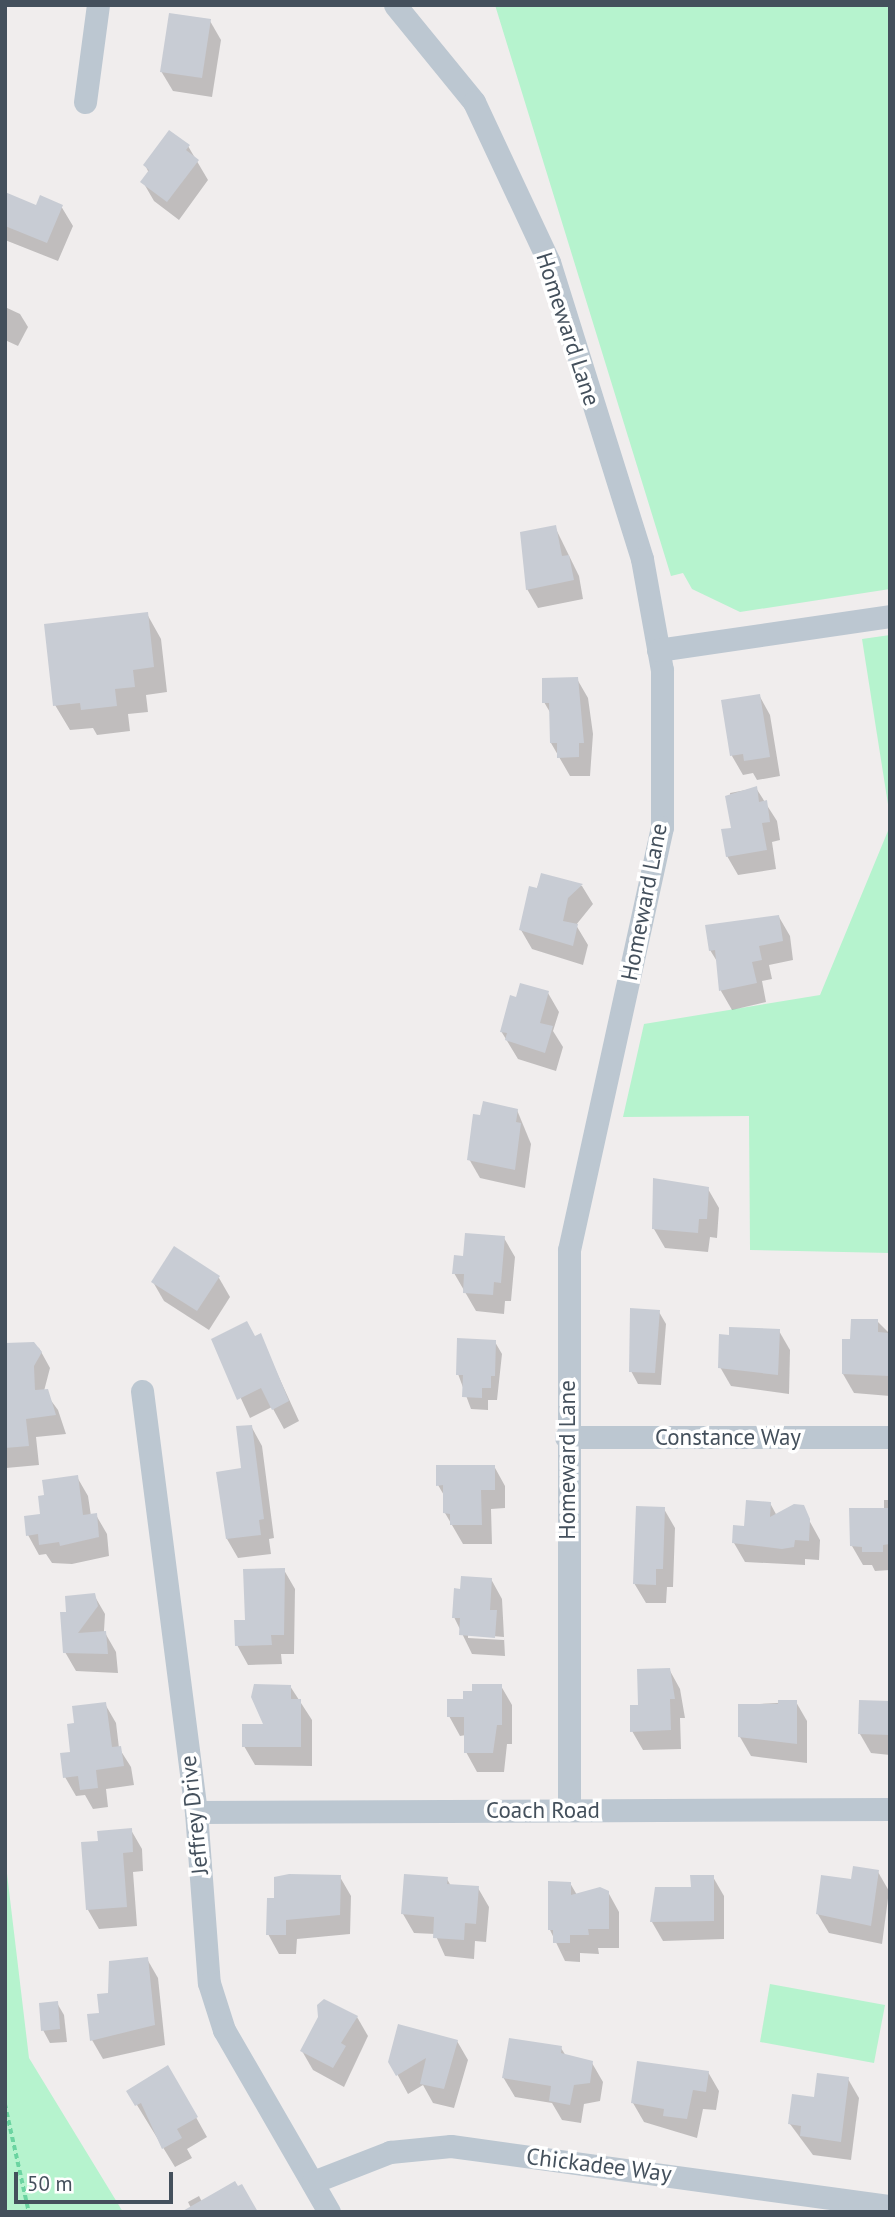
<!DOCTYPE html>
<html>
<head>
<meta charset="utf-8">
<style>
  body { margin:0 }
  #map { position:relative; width:895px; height:2217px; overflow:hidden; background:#f0eded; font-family:"PT Sans",sans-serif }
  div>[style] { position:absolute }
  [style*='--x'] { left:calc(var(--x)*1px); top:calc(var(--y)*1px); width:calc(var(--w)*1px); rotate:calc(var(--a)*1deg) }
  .green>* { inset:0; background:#b6f3ce }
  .shadow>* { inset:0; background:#0003 }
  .building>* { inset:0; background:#c8ccd4 }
  .path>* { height:3.5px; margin-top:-1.75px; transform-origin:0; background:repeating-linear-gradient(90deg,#6bd4a1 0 5px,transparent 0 8.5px) }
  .minor>* { height:23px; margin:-11.5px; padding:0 11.5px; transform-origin:11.5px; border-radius:11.5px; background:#bcc7d1 }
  span { translate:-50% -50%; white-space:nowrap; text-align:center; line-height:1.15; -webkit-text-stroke:7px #fff; paint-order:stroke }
  .street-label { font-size:23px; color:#44505c }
  .frame { position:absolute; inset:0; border:7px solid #44505c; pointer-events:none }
  .scale { position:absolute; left:14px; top:2172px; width:159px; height:32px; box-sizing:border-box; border:4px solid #44505c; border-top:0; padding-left:9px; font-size:21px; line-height:24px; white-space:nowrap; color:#44505c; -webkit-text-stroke:5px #fff; paint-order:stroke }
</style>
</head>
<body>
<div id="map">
  <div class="green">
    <i style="clip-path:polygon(495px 5px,890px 5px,890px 589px,740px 612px,692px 589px,683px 573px,671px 576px)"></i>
    <i style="clip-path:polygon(890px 635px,890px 817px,862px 639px)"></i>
    <i style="clip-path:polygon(890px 826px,890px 1253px,750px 1250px,749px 1116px,623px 1117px,644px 1024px,820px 995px)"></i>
    <i style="clip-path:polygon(5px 1857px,29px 2058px,123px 2212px,5px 2212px)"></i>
    <i style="clip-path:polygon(770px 1984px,885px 2005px,874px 2063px,760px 2042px)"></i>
  </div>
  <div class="shadow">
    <i style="clip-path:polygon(210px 21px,221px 40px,212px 97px,173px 91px,161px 71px)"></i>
    <i style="clip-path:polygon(188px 146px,208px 180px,179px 220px,154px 201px,143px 182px,149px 173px,145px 165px)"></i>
    <i style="clip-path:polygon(5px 194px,37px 207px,61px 206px,73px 226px,58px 261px,5px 240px)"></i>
    <i style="clip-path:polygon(5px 307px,20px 314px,28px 327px,18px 346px,5px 340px)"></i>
    <i style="clip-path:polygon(555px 527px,579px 576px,583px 599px,538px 608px,527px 589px)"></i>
    <i style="clip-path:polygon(147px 614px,161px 639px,167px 692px,146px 695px,148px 712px,128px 714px,130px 731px,97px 735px,93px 728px,70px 730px,55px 705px)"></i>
    <i style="clip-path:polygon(577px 679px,588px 698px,593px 734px,590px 776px,570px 776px,551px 743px,551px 714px,544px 702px)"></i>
    <i style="clip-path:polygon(759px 695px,770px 715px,780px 776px,757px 780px,753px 773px,743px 775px,732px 756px,723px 701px)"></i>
    <i style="clip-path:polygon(756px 788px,777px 821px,780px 840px,772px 842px,776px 869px,738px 875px,727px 856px,732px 829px,730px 793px)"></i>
    <i style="clip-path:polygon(542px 875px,582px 886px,593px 904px,576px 925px,588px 945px,583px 965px,532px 949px,521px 930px)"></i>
    <i style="clip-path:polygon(779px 917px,790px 936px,793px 960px,769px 965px,772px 979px,762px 981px,766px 1002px,732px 1010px,721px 991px,718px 963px,710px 950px)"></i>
    <i style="clip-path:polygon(548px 993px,559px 1012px,553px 1031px,563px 1047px,556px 1071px,518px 1059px,501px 1031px,517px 999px)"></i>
    <i style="clip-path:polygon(517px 1110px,531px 1144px,525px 1188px,480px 1178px,469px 1159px)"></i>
    <i style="clip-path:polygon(654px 1180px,708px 1189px,719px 1208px,717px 1238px,710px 1237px,708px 1252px,665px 1248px,654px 1229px)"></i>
    <i style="clip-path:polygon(504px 1238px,515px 1257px,511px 1301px,505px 1301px,504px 1314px,476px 1311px,454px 1273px,465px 1258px)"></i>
    <i style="clip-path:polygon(175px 1249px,219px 1278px,230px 1297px,209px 1330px,164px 1301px,153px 1282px)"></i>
    <i style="clip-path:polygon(631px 1310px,659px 1312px,666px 1324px,661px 1385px,638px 1384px,631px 1371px)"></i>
    <i style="clip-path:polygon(877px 1321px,890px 1334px,890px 1396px,854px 1393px,843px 1374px,852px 1340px)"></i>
    <i style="clip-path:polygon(779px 1331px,790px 1350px,789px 1394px,731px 1386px,720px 1367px)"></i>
    <i style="clip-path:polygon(260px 1336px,299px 1421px,284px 1429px,272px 1407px,250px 1418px,214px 1340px)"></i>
    <i style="clip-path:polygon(495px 1342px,502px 1354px,497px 1400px,488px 1400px,488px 1410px,471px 1409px,458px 1374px)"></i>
    <i style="clip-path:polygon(29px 1343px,39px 1348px,50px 1368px,44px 1391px,58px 1410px,66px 1434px,36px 1437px,39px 1465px,6px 1468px,5px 1345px)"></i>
    <i style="clip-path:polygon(251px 1426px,262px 1446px,274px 1538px,269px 1539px,271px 1554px,238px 1558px,227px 1539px)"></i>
    <i style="clip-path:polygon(494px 1466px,505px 1486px,505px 1508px,491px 1509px,492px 1544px,463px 1544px,445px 1513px,445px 1497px,438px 1485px)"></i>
    <i style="clip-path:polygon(77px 1477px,88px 1496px,91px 1516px,96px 1515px,107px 1534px,109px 1556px,72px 1564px,52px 1563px,46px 1554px,39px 1555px,28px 1535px,42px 1516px,46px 1496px)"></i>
    <i style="clip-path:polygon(884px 1500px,890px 1500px,890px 1570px,875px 1571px,872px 1565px,863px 1565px,852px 1546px,884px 1510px)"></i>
    <i style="clip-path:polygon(770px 1503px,777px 1516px,809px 1520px,820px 1540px,819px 1560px,805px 1559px,805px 1565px,745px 1562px,734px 1543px)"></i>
    <i style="clip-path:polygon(664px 1509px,675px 1528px,673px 1587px,667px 1587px,666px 1603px,646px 1603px,634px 1583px)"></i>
    <i style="clip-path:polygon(284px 1570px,295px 1589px,294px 1654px,281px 1654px,282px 1664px,248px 1665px,237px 1645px,247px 1622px)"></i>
    <i style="clip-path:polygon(evenodd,491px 1579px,502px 1599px,505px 1656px,472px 1654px,454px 1617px,491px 1579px,468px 1634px,504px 1637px,504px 1640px,468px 1638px,468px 1634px)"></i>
    <i style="clip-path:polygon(94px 1595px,105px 1614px,104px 1631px,116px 1652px,118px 1673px,76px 1671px,65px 1652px,68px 1614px)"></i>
    <i style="clip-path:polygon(669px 1669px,680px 1689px,685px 1718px,680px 1718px,681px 1749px,643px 1750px,632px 1731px,640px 1707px)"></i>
    <i style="clip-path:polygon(290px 1686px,312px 1720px,312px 1766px,255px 1765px,244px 1746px,265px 1726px)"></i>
    <i style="clip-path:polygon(501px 1686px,512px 1705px,512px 1744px,507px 1744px,504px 1772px,477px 1772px,466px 1752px,466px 1735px,460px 1736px,449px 1716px,464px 1701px)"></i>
    <i style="clip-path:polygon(890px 1701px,890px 1755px,871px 1753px,860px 1734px)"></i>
    <i style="clip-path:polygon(796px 1702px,807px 1721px,807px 1763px,751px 1756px,740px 1737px,740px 1705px)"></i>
    <i style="clip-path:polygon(105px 1704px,116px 1723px,119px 1748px,131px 1767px,134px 1785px,106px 1789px,108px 1807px,93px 1809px,85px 1795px,76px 1796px,65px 1777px,76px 1725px)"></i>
    <i style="clip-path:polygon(131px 1830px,142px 1849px,143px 1871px,133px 1872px,137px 1926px,99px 1929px,88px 1910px,100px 1842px)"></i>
    <i style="clip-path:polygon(878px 1872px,889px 1891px,882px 1944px,829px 1933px,817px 1913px,853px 1881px)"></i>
    <i style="clip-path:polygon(340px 1877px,351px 1896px,350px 1934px,297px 1939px,296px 1954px,279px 1954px,268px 1934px,276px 1900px)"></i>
    <i style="clip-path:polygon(713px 1877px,724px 1896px,724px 1939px,663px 1941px,652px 1922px)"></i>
    <i style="clip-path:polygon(447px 1879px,451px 1886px,478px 1888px,489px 1907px,486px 1942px,475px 1941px,474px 1959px,445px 1956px,435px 1934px,414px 1933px,403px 1914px)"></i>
    <i style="clip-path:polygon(570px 1883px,577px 1895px,608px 1892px,619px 1912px,619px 1948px,598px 1948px,599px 1954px,580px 1953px,580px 1962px,565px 1961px,550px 1930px)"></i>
    <i style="clip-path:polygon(147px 1959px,158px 1978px,165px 2045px,103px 2059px,92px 2040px,101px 2014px,110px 1994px)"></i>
    <i style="clip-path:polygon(57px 2003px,64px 2015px,67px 2042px,50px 2043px,43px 2030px)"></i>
    <i style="clip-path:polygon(357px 2017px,368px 2036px,344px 2087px,313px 2070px,302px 2051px)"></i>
    <i style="clip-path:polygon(457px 2041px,468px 2060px,454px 2108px,433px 2103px,423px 2085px,408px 2094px,390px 2061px)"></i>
    <i style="clip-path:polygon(561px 2048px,566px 2056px,592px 2063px,603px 2082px,600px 2101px,584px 2104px,581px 2123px,562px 2120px,552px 2103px,515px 2097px,503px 2077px)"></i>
    <i style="clip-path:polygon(168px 2067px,207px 2137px,187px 2149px,192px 2158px,175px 2167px,129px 2092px)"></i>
    <i style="clip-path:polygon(708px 2072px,719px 2091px,716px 2110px,703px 2109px,697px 2138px,644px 2122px,633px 2103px)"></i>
    <i style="clip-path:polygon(848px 2079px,859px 2098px,851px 2160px,813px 2155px,790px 2124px,816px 2099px)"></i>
    <i style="clip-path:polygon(199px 2196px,202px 2202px,193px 2212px,188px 2202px)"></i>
  </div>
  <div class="building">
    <i style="clip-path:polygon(169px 13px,211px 19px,202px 78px,160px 72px)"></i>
    <i style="clip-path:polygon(169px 130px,190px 145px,186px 150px,199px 160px,167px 202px,140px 182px,149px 170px,143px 165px)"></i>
    <i style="clip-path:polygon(5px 192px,36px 205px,40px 195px,63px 205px,47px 243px,5px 226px)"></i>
    <i style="clip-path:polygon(556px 525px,562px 556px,569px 555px,574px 580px,526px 590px,520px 532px)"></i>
    <i style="clip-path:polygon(148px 612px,154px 667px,133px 670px,135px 687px,115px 689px,117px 706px,81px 710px,80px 703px,53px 706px,44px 624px)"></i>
    <i style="clip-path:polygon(578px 677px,584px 743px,579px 743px,579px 757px,557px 758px,557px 743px,550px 743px,549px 703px,542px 703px,542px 678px)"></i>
    <i style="clip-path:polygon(760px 694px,770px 757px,744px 761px,743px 754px,730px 756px,721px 700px)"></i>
    <i style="clip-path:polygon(757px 786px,759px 802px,767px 800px,770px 822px,762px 823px,767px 850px,726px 857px,721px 829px,731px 828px,725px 796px)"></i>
    <i style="clip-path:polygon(541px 873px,583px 884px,568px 898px,563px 921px,578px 924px,573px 946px,519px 930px,529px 886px,537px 888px)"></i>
    <i style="clip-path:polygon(779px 915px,783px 941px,759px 946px,762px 960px,752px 962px,757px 983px,719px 991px,715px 950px,709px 951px,705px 925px)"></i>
    <i style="clip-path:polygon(520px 983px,549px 991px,540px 1023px,553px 1026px,545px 1053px,505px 1040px,507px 1033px,500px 1032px,510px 995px,516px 997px)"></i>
    <i style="clip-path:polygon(483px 1101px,518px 1109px,516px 1122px,521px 1123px,515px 1170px,467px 1160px,473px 1114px,480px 1115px)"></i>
    <i style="clip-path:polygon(653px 1178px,709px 1187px,707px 1219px,699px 1219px,698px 1233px,652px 1229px)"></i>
    <i style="clip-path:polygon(465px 1233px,505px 1236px,501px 1283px,494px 1282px,493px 1295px,463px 1293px,464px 1274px,452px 1274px,454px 1255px,463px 1256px)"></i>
    <i style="clip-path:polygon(174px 1246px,220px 1276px,197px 1311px,151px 1282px)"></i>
    <i style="clip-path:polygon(630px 1308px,660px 1310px,655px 1373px,629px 1372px)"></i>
    <i style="clip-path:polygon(851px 1319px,878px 1319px,878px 1332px,890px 1333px,890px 1376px,842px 1374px,842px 1339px,850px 1339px)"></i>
    <i style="clip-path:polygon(247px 1321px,255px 1336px,261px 1333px,289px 1401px,272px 1410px,261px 1388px,237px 1400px,211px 1339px)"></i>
    <i style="clip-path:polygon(729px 1327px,780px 1329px,778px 1375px,718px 1368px,719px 1334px,729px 1335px)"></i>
    <i style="clip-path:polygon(457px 1338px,496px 1340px,495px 1376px,491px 1376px,491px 1388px,482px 1388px,482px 1398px,462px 1397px,463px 1375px,456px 1375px)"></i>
    <i style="clip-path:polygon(34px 1342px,42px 1352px,34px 1366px,35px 1390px,48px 1389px,56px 1415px,26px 1419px,29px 1446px,5px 1448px,5px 1343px)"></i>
    <i style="clip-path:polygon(252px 1425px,264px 1519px,259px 1520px,261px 1535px,226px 1539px,216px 1472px,241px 1468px,236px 1426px)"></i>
    <i style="clip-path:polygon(436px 1465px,495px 1465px,495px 1490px,481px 1490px,482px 1525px,450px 1525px,450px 1514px,443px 1513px,443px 1485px,436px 1486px)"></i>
    <i style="clip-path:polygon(78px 1475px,83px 1515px,97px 1513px,99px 1537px,60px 1546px,59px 1542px,39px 1545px,38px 1534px,26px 1536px,24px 1516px,40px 1514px,38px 1496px,44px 1495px,42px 1480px)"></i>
    <i style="clip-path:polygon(746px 1500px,771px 1502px,770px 1517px,794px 1504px,804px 1505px,810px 1519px,809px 1541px,795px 1540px,794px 1547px,782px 1549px,732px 1543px,733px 1525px,744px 1526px)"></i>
    <i style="clip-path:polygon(636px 1506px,665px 1507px,663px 1569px,656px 1569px,656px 1585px,633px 1584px)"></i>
    <i style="clip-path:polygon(849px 1508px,890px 1508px,890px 1544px,883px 1545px,883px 1552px,862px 1552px,862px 1547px,850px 1546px)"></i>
    <i style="clip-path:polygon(285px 1568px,284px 1635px,271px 1635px,272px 1645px,235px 1646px,234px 1620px,245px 1620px,243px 1569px)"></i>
    <i style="clip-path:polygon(461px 1576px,492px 1578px,490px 1610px,497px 1610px,495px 1638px,459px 1635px,460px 1618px,452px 1618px,454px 1588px,460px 1589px)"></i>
    <i style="clip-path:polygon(95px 1593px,98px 1606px,78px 1633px,106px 1631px,108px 1654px,63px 1653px,60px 1612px,66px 1612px,65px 1596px)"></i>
    <i style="clip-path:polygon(670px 1668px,675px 1699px,670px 1699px,671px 1730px,630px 1732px,630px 1705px,638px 1705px,637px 1669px)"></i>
    <i style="clip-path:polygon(254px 1684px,291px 1685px,291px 1699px,301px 1699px,301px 1747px,242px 1747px,242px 1724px,263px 1724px,251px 1697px)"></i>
    <i style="clip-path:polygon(472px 1684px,502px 1684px,502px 1725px,497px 1725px,493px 1753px,464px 1753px,464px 1717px,447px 1717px,447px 1699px,463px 1699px,463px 1691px,472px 1691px)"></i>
    <i style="clip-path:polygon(778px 1700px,797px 1700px,797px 1744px,738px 1737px,738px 1704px,778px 1704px)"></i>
    <i style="clip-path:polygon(859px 1700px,890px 1701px,890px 1735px,858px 1734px)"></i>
    <i style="clip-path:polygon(106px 1702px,112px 1747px,121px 1746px,124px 1766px,96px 1770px,98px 1788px,80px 1790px,78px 1776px,63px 1778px,60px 1753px,70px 1752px,67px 1724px,74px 1723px,72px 1706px)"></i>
    <i style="clip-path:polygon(132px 1828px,133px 1852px,123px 1853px,127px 1907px,86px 1910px,81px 1842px,98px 1841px,97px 1831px)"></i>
    <i style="clip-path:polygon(853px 1866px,879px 1870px,871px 1926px,816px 1914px,821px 1875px,851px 1879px)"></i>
    <i style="clip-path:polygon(289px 1874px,341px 1875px,340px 1915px,286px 1920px,286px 1935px,266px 1935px,267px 1898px,274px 1898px,274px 1877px)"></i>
    <i style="clip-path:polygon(404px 1874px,448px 1877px,447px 1884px,479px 1886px,476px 1924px,465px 1923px,464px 1940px,433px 1938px,434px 1917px,401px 1914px)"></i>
    <i style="clip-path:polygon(690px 1875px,714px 1875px,714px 1921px,650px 1922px,655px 1887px,691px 1887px)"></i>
    <i style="clip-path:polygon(548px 1881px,571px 1882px,571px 1895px,600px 1887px,609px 1891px,609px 1929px,588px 1929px,589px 1935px,570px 1935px,570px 1943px,553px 1943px,553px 1930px,548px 1930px)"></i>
    <i style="clip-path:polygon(148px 1957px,155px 2025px,90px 2041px,87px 2014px,99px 2013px,97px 1994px,108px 1993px,109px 1961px)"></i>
    <i style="clip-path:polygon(324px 1999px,358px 2016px,341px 2043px,346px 2046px,333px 2068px,300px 2051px,318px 2017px,317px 2005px)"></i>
    <i style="clip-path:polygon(58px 2001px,60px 2029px,41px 2031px,39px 2003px)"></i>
    <i style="clip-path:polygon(398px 2024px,458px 2040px,444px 2089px,420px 2084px,426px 2058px,396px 2076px,388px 2062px)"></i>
    <i style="clip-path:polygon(509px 2038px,562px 2046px,561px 2053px,593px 2061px,590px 2083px,574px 2085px,570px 2105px,549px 2101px,551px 2086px,502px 2078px)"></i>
    <i style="clip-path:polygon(637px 2061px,709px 2071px,706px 2092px,693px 2090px,687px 2119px,663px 2116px,664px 2109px,631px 2103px)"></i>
    <i style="clip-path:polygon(168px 2065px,198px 2117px,177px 2129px,182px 2138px,162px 2149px,141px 2103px,135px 2106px,126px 2091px)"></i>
    <i style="clip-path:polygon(817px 2073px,849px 2077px,841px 2142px,800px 2136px,801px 2126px,788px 2124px,792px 2094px,814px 2097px)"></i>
    <i style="clip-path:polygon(235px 2181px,238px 2186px,242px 2184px,258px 2212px,181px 2212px)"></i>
  </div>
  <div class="path">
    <i style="--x:5;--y:2104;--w:111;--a:77.5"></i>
  </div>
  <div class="minor">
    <i style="--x:395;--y:5;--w:125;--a:50.8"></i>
    <i style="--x:474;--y:102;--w:177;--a:64.9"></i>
    <i style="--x:549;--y:262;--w:311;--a:72.6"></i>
    <i style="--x:642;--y:559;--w:113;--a:79.8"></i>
    <i style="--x:662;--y:670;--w:157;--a:90"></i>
    <i style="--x:662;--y:827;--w:433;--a:102.4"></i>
    <i style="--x:569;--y:1250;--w:560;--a:90"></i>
    <i style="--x:85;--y:102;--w:98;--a:-82.4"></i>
    <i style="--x:658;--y:650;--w:234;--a:-8.3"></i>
    <i style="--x:142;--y:1391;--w:424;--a:82.7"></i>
    <i style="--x:196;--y:1812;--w:171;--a:85.7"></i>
    <i style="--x:209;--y:1983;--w:49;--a:72.3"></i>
    <i style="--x:224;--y:2030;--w:210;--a:60"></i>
    <i style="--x:566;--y:1437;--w:324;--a:0"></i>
    <i style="--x:196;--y:1812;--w:694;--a:-0.25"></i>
    <i style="--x:313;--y:2182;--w:83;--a:-21.3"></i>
    <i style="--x:390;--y:2152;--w:61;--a:-5.6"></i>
    <i style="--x:451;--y:2146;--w:443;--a:7.8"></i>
  </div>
  <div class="street-label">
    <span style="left:568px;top:329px;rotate:72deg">Homeward Lane</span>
    <span style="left:644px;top:902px;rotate:-79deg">Homeward Lane</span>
    <span style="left:728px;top:1437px">Constance Way</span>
    <span style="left:567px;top:1460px;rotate:-90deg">Homeward Lane</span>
    <span style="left:543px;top:1810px">Coach Road</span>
    <span style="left:194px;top:1815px;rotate:-96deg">Jeffrey Drive</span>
    <span style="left:599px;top:2165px;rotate:7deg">Chickadee Way</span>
  </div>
  <div class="frame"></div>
  <div class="scale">50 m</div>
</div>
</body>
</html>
